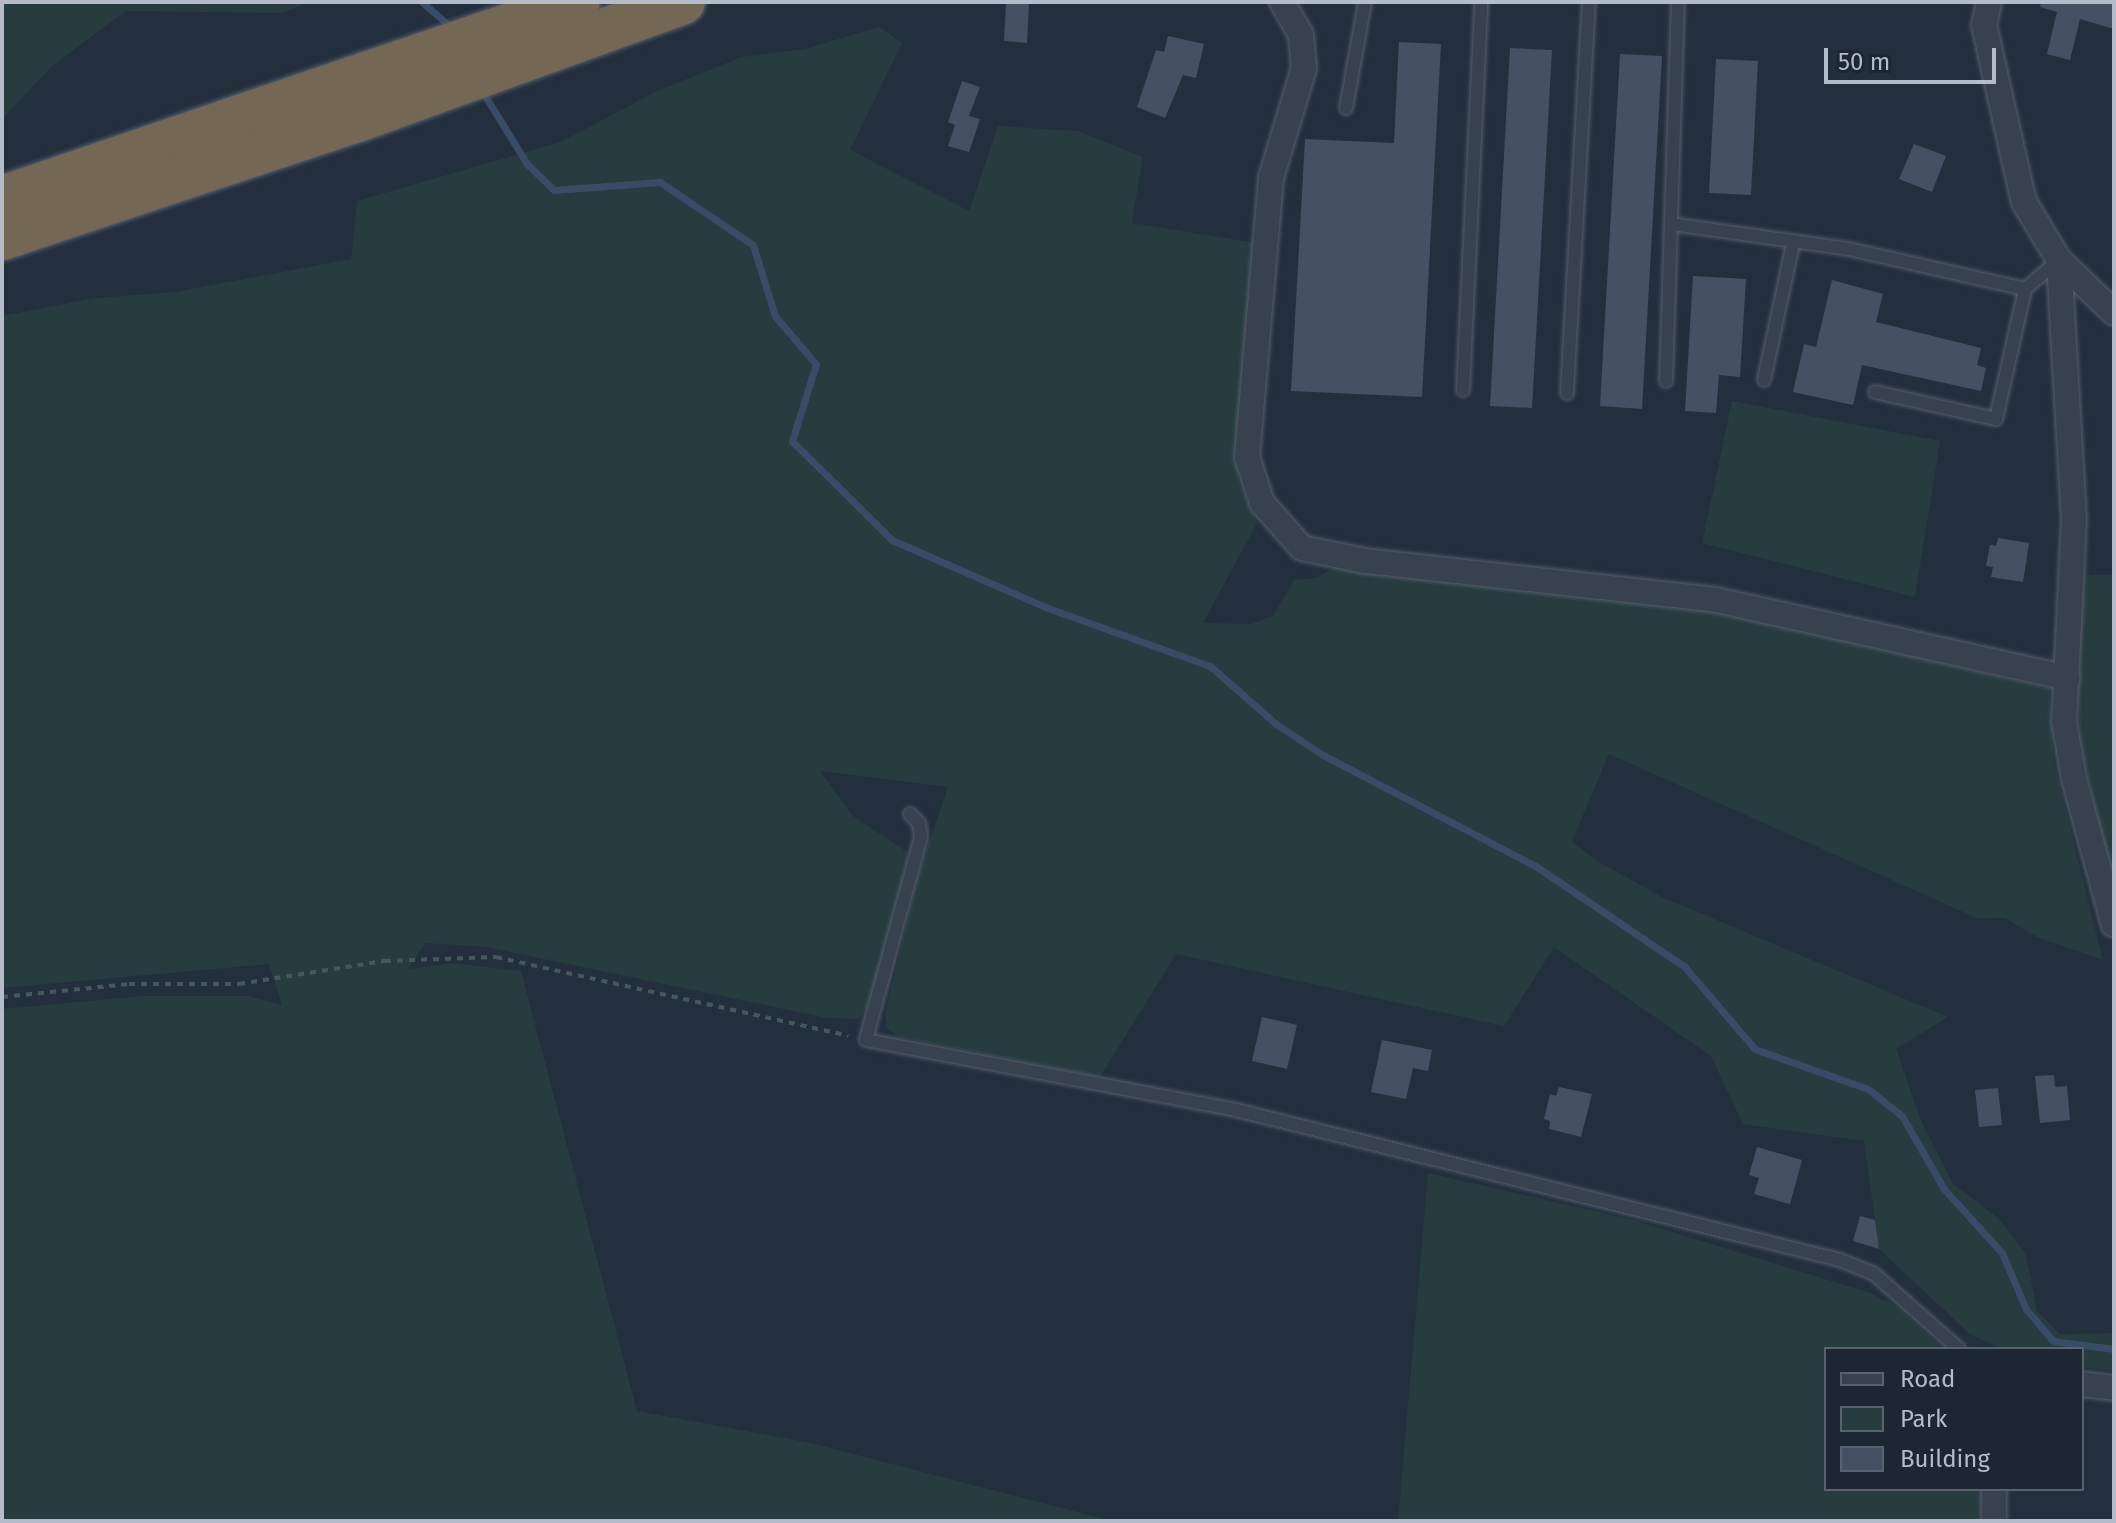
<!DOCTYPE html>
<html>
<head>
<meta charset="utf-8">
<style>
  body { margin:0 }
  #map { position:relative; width:2116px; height:1523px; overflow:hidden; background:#242f3e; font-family:"Fira Sans",sans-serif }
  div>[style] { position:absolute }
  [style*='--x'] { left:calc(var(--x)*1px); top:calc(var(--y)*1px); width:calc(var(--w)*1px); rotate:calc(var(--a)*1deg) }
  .green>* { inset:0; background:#263c3f }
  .stream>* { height:7px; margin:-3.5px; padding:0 3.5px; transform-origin:3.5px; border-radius:3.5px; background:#394c67 }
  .building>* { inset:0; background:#455162 }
  .path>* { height:4px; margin-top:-2px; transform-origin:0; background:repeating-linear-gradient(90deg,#44595c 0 6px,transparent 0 12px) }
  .roads { filter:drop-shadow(0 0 2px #565f6c) drop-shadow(0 0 2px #565f6c) }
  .lane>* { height:12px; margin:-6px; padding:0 6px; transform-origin:6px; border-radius:6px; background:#38414e }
  .street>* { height:24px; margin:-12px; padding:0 12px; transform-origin:12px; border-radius:12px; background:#38414e }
  .highway>* { height:44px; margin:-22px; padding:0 22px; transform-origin:22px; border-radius:22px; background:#746855 }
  span { translate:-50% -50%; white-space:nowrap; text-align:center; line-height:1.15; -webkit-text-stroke:6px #1d2633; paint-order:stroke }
  .frame { position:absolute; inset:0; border:4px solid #b4bcc9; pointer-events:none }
  .legend { position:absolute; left:1824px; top:1347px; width:260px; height:144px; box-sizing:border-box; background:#1d2633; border:2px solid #59626f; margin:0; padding:10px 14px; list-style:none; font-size:24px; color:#b4bcc9 }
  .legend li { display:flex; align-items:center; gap:16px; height:40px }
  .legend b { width:40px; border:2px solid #59626f }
  .scale { position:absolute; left:1824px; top:48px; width:172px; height:36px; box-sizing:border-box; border:4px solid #b4bcc9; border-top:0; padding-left:10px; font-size:24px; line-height:28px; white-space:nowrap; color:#b4bcc9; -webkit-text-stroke:6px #1d2633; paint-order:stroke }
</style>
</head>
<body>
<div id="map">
  <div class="green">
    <i style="clip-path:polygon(2px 2px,308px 2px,283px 13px,126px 11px,54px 64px,2px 119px)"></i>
    <i style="clip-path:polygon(879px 27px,902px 43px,850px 150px,969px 211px,998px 126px,1078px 131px,1143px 157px,1132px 223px,1256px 243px,1237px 455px,1239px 483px,1257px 523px,1203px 623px,1251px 624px,1273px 616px,1294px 580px,1316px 578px,1336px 567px,1652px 591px,2049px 689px,2054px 763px,2103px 960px,2037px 937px,2005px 918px,1979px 919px,1609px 754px,1572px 841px,1595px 860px,1664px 898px,1948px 1017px,1896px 1049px,1922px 1123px,1953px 1184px,1998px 1218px,2026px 1254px,2037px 1311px,2060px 1334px,2114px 1333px,2114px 1371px,2082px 1367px,2082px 1349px,2002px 1349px,1970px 1334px,1879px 1249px,1864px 1141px,1743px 1124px,1711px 1056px,1554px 947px,1504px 1026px,1176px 954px,1100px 1077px,900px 1037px,887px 1029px,885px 1015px,917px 878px,948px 787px,820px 771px,853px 816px,909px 853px,872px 998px,859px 1019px,827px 1018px,487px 947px,425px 943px,408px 969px,453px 963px,521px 971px,637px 1411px,811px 1443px,1112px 1521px,2px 1521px,2px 1009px,143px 996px,248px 996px,282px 1005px,269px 964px,2px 988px,2px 316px,95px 298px,175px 292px,351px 259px,357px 201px,561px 142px,657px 91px,742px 57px,805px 49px)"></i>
    <i style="clip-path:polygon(1732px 401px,1940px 441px,1915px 597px,1702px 543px)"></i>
    <i style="clip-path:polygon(2084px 575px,2114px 575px,2114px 891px,2080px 741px,2077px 651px)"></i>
    <i style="clip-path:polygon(1428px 1173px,1634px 1220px,1870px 1293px,1898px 1307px,1944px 1349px,1826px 1349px,1826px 1489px,1983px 1489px,1979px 1521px,1398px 1521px)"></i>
  </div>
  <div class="stream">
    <i style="--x:422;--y:2;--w:41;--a:41.1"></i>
    <i style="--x:482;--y:91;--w:86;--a:58.3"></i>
    <i style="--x:527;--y:164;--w:37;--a:44"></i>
    <i style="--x:554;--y:190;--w:106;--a:-4.3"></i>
    <i style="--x:660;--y:182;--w:112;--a:34.1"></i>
    <i style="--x:753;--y:245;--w:74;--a:72.8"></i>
    <i style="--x:775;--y:316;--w:63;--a:49.5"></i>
    <i style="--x:816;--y:364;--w:81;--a:107.3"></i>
    <i style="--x:792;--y:441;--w:141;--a:44.7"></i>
    <i style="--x:892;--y:540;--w:167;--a:23.6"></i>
    <i style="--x:1045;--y:607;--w:175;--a:19.7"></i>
    <i style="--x:1210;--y:666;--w:88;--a:41.3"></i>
    <i style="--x:1276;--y:724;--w:56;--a:33.4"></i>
    <i style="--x:1323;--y:755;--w:242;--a:27.6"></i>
    <i style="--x:1537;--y:867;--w:177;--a:34"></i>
    <i style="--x:1684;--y:966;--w:109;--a:49.5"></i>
    <i style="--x:1755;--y:1049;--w:120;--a:19.5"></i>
    <i style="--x:1868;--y:1089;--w:43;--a:38.5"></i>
    <i style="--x:1902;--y:1116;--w:84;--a:60.1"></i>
    <i style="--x:1944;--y:1189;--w:86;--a:47.8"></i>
    <i style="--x:2002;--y:1253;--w:61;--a:66.8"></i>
    <i style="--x:2026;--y:1309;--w:42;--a:49.8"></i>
    <i style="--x:2053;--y:1341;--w:62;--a:7.5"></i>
  </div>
  <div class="building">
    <i style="clip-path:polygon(1006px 2px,1029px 2px,1027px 43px,1004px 41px)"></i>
    <i style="clip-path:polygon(2041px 2px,2114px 2px,2114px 29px,2080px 19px,2070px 60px,2047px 54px,2057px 12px,2040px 7px)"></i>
    <i style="clip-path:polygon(1168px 36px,1204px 44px,1196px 78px,1183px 75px,1165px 118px,1137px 107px,1156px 50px,1164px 52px)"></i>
    <i style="clip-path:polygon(1399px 42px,1441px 44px,1422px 397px,1291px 391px,1305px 139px,1394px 143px)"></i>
    <i style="clip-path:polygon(1510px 48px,1552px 50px,1532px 408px,1490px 406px)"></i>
    <i style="clip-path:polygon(1620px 54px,1662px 56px,1642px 409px,1600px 406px)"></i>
    <i style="clip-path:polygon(1716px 59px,1758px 61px,1751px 195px,1709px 193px)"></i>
    <i style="clip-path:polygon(962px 81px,980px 87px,969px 116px,980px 119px,969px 152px,948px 146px,955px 125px,948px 122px)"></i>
    <i style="clip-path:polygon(1914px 144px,1946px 156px,1932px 192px,1899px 179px)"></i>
    <i style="clip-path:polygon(1693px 276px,1746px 279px,1740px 377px,1719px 375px,1716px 413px,1685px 411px)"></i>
    <i style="clip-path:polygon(1832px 280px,1883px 294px,1876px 322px,1981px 348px,1977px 365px,1986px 368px,1981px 391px,1862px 365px,1853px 405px,1793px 392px,1804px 344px,1816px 347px)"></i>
    <i style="clip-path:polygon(1998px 538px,2029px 543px,2023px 582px,1991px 577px,1993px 567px,1986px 566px,1990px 545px,1996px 546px)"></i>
    <i style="clip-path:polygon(1262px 1017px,1297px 1025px,1287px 1069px,1252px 1061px)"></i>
    <i style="clip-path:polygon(1382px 1040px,1432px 1050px,1428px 1071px,1413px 1068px,1406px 1099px,1371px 1092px)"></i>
    <i style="clip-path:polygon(2054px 1075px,2055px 1087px,2067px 1086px,2070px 1120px,2040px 1123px,2035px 1076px)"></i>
    <i style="clip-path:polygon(1559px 1087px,1592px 1094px,1581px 1137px,1549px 1129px,1550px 1121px,1544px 1119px,1550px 1094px,1556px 1096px)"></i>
    <i style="clip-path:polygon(1998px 1088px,2002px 1125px,1979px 1127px,1975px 1090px)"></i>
    <i style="clip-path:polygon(1757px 1147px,1802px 1160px,1790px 1204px,1754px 1194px,1759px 1178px,1749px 1175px)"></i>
    <i style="clip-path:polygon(1860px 1216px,1875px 1220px,1879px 1249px,1853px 1241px)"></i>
  </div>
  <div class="path">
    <i style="--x:2;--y:997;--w:128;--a:-5.8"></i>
    <i style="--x:129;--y:984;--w:110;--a:0"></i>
    <i style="--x:239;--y:984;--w:148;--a:-9"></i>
    <i style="--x:385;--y:961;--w:111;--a:-2.1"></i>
    <i style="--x:496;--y:957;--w:361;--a:12.6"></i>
  </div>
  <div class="roads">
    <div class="lane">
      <i style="--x:1346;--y:108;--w:108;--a:-79.8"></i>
      <i style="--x:1671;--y:224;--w:180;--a:8"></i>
      <i style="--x:1849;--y:249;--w:180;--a:12.8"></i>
      <i style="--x:2025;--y:289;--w:45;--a:-40.5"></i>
      <i style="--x:1764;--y:380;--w:140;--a:-78"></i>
      <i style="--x:1666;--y:381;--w:379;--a:-88.2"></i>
      <i style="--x:1463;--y:390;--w:388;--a:-87.3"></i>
      <i style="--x:1875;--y:392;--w:124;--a:12.6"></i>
      <i style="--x:1996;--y:419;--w:133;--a:-77.4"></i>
      <i style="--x:1567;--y:393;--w:392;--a:-86.8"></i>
      <i style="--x:910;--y:814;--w:13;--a:45"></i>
      <i style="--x:919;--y:823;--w:14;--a:82"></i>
      <i style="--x:921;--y:837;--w:210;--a:105.2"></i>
      <i style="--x:866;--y:1040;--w:377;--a:10.7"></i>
      <i style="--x:1236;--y:1110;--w:622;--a:13.95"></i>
      <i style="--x:1840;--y:1260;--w:35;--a:22"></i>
      <i style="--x:1873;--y:1273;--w:115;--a:41.5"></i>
    </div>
    <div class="street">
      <i style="--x:1282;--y:2;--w:38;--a:60"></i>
      <i style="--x:1301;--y:35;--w:33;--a:85"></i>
      <i style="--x:1304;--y:68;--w:115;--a:106.7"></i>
      <i style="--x:1271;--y:178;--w:280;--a:94.9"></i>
      <i style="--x:1247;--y:457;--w:48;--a:71.9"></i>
      <i style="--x:1262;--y:503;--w:60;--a:48.4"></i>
      <i style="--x:1302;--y:548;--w:64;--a:11.7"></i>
      <i style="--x:1365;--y:561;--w:353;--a:6.3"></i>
      <i style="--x:1716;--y:600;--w:360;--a:12.5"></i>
      <i style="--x:1989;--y:2;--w:24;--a:102"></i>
      <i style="--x:1984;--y:25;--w:181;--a:77.3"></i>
      <i style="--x:2024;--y:202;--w:68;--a:58.9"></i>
      <i style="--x:2059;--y:260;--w:76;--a:43.9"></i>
      <i style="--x:2059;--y:260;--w:259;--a:86.7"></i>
      <i style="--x:2074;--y:519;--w:202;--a:92.8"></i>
      <i style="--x:2064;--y:721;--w:59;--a:80.2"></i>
      <i style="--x:2074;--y:779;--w:151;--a:74.7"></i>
      <i style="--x:2082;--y:1384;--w:32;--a:7"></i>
      <i style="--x:1994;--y:1521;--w:32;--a:-90"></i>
    </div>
    <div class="highway">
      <i style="--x:2;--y:198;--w:608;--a:-18.79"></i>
      <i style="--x:2;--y:238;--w:380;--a:-18.4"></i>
      <i style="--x:363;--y:118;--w:340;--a:-19.9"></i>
    </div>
  </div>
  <div class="frame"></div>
  <ul class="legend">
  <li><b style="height:10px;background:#38414e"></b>Road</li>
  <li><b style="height:22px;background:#263c3f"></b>Park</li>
  <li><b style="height:22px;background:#455162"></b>Building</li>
  </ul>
  <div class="scale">50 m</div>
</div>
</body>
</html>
